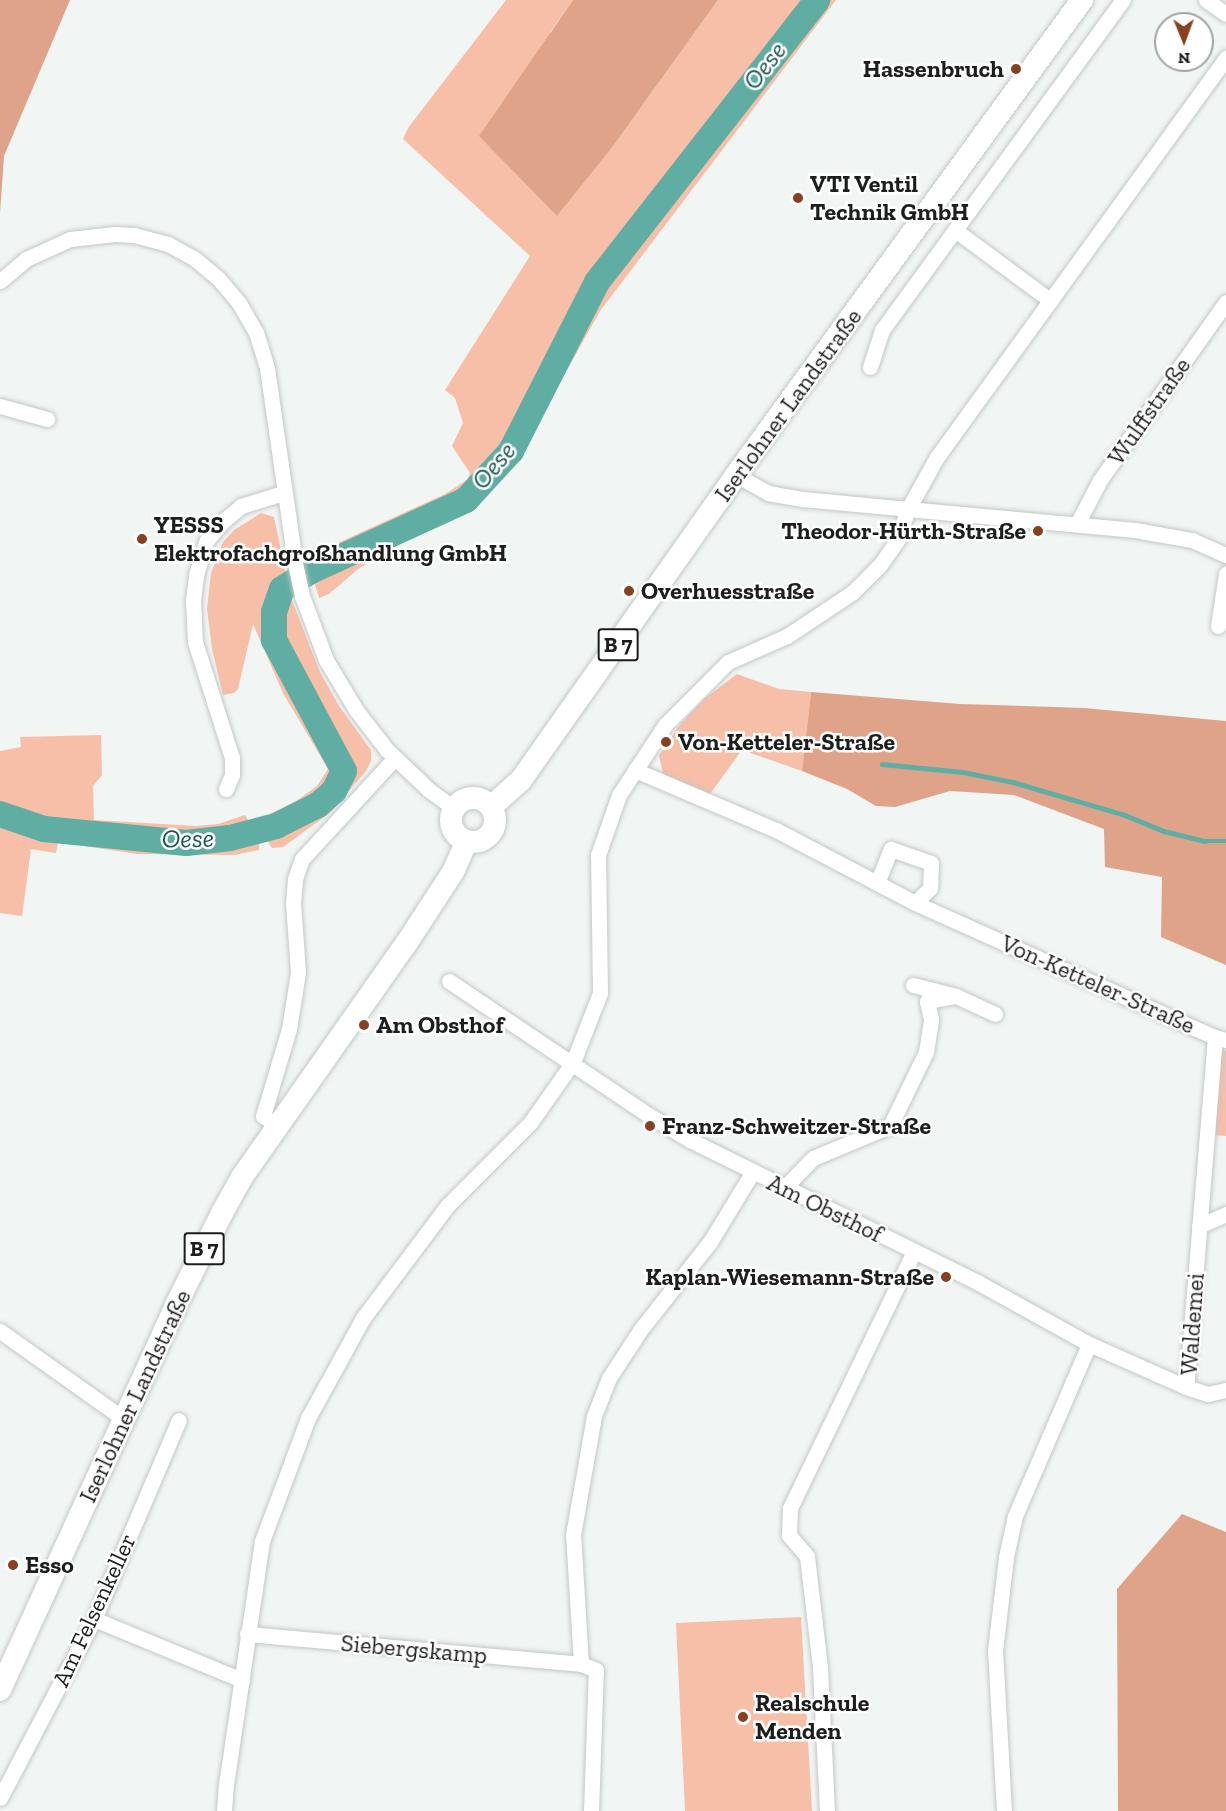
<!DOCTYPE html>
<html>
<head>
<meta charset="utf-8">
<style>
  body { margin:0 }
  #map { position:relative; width:1226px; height:1811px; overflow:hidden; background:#f1f5f4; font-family:"Zilla Slab",serif }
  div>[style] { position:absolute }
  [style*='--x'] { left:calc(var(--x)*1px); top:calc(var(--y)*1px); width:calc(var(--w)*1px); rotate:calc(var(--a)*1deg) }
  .green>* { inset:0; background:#f7bfa8 }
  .forest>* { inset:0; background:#dfa38a }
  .stream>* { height:4.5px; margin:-2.25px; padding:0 2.25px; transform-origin:2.25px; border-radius:2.25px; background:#60aea3 }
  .river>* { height:26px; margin:-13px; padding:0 13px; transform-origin:13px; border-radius:13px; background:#60aea3 }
  .roads { filter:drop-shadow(0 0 2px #c4c7c7) drop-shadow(0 0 2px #c4c7c7) }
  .street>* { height:15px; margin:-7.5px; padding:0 7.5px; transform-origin:7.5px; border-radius:7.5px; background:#fff }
  .primary>* { height:22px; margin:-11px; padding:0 11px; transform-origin:11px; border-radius:11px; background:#fff }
  .primary>.ring { margin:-11px; padding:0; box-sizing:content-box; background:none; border:22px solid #fff; border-radius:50% }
  .dots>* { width:16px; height:16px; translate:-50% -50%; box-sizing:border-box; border:3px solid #fff; border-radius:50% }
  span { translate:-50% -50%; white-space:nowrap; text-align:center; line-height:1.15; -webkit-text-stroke:5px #fff; paint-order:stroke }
  .shield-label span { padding:2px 4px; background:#fff; border:2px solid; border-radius:4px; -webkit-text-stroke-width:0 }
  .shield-label { font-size:22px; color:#1c1d1d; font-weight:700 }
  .poi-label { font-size:24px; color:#1c1d1d; font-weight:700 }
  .right { translate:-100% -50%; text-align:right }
  .left { translate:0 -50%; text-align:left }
  .street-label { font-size:24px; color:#1c1d1d }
  .water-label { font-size:26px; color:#175951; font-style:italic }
  .north { position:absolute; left:1154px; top:12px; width:60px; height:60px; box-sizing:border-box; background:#fff; border:2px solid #a4a5a5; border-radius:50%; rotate:179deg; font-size:16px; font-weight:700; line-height:24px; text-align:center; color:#1c1d1d }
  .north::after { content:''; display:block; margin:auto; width:21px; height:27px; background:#884020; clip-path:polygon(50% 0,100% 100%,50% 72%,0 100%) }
</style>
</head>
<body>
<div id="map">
  <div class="green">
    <i style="clip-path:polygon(506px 0,573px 0,550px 32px,557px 216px,611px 149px,718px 0,836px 0,600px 311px,520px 454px,502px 478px,480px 500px,419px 532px,358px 569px,329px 594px,319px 598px,307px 557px,445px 494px,467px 480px,470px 473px,452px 446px,463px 423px,455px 398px,445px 390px,530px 256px,403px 139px,408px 128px)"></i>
    <i style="clip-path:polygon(261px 513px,274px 517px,291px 598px,320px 672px,339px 706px,371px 750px,371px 761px,366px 771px,330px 813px,283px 847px,272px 848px,266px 839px,260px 819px,296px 801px,317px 786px,328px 769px,283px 693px,253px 624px,238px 689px,234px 693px,223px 695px,212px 649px,207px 609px,211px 573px,223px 542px,234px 530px)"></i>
    <i style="clip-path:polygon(737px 674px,779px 689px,811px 692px,802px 771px,742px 750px,710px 794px,663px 774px,659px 755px,679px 726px,704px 699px)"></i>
    <i style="clip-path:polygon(101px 735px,102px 775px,93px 786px,94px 820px,196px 826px,218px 824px,245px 815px,251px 824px,219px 833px,171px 835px,55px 822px,0 806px,0 751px,21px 747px,20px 737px)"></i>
    <i style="clip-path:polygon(0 824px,53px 837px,126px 847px,191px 851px,217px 849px,259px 839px,259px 850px,234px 855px,137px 854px,58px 842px,56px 853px,31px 849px,22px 916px,0 913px)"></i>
    <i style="clip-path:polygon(1218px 1049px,1226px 1051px,1226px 1136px,1212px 1135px)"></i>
    <i style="clip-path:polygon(801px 1617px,812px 1811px,685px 1811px,676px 1623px)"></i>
  </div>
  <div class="forest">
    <i style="clip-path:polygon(0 0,70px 0,4px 156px,0 213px)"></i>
    <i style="clip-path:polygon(573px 0,718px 0,611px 149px,557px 216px,479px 136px)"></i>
    <i style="clip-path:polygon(811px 692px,960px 704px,1084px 708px,1226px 721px,1226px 965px,1161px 937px,1162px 877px,1105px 867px,1104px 829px,1014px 795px,950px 791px,895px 807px,876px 806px,847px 789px,802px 771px)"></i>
    <i style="clip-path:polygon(1182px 1514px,1226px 1532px,1226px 1811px,1118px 1811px,1117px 1589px)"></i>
  </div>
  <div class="stream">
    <i style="--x:882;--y:764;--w:81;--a:5.6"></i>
    <i style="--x:963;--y:772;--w:51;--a:11.3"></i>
    <i style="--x:1013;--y:782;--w:117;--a:16.4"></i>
    <i style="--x:1125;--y:815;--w:42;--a:22.3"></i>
    <i style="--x:1164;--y:831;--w:42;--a:13.7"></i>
    <i style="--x:1205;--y:841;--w:21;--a:0"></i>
  </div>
  <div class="river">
    <i style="--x:0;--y:814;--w:46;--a:18.8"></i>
    <i style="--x:44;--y:829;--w:143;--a:5.6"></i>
    <i style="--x:186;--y:843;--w:44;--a:-6.5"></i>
    <i style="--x:230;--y:838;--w:48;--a:-14.6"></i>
    <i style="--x:276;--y:826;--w:47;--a:-26.6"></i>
    <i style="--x:318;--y:805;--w:21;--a:-41"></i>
    <i style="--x:334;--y:791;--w:22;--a:-63"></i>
    <i style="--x:344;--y:771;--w:149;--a:-118.1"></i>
    <i style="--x:274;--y:640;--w:28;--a:-90"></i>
    <i style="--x:274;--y:612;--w:24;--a:-71"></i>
    <i style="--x:282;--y:589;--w:34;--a:-32"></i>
    <i style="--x:311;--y:571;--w:170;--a:-24.6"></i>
    <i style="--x:466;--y:500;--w:67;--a:-47.4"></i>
    <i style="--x:511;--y:451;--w:190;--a:-63"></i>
    <i style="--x:597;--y:282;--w:358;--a:-52"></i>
  </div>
  <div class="roads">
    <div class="street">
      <i style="--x:1206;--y:0;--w:24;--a:35"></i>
      <i style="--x:955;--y:230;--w:119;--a:36.5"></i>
      <i style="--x:0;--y:281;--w:34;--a:-40"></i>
      <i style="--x:26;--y:259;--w:48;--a:-24.4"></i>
      <i style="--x:70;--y:239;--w:45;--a:-6.3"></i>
      <i style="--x:115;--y:234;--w:19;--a:3"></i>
      <i style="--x:134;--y:235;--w:35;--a:15"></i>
      <i style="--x:168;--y:244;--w:31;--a:29"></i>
      <i style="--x:195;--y:259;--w:30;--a:40"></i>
      <i style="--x:218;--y:278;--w:33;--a:50"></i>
      <i style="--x:239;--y:303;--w:34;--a:60"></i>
      <i style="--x:256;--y:332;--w:38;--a:73"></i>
      <i style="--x:267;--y:368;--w:197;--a:81.8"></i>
      <i style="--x:295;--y:563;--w:34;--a:78"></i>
      <i style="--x:302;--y:596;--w:68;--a:69.4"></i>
      <i style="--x:326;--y:660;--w:58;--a:59"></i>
      <i style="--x:356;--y:710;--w:51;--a:52.2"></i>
      <i style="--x:387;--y:750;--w:58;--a:43.6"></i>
      <i style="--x:429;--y:790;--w:31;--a:36"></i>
      <i style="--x:870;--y:367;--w:39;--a:-72"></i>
      <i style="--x:882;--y:330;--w:409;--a:-53.9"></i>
      <i style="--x:0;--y:406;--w:49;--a:15.5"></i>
      <i style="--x:736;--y:475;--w:37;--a:29"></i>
      <i style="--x:768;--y:493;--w:36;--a:10"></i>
      <i style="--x:803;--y:499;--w:105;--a:5.4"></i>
      <i style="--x:908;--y:509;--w:60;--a:-60.9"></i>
      <i style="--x:937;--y:457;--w:493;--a:-54.1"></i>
      <i style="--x:1077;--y:524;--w:50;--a:-62.4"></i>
      <i style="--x:1100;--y:480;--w:218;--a:-54.7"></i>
      <i style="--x:1218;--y:626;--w:53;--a:-81.3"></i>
      <i style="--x:635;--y:770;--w:153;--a:23.1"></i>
      <i style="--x:776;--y:830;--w:157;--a:27.7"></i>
      <i style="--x:915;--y:903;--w:329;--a:24.1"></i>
      <i style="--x:226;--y:789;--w:15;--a:-67"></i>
      <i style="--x:232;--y:775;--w:17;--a:-90"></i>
      <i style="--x:232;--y:758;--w:122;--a:-107.7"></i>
      <i style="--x:195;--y:642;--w:41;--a:-92.8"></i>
      <i style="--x:193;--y:601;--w:26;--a:-83"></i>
      <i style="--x:196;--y:575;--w:37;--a:-73"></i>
      <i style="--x:207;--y:540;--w:23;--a:-50"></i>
      <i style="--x:222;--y:522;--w:25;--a:-40"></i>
      <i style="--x:241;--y:506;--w:44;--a:-17.2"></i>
      <i style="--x:877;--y:883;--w:37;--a:-68"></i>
      <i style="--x:891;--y:849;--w:42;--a:19.3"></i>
      <i style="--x:931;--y:863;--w:25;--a:92"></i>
      <i style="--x:930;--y:888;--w:21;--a:135"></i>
      <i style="--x:449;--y:981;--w:242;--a:33.9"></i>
      <i style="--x:650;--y:1116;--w:47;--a:31"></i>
      <i style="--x:690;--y:1140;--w:322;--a:26.3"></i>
      <i style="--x:979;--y:1283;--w:126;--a:29"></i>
      <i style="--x:1089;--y:1344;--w:106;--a:23.9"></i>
      <i style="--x:913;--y:985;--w:44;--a:14.3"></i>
      <i style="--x:956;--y:996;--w:43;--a:24.8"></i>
      <i style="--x:1226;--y:1040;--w:11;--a:-165"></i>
      <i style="--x:1215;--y:1037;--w:351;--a:94.7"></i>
      <i style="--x:1186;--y:1387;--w:23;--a:18"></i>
      <i style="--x:1208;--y:1394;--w:18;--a:-13"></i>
      <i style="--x:277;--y:1126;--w:17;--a:-144"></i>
      <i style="--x:263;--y:1116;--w:91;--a:-73.4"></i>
      <i style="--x:289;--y:1029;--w:58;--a:-81"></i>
      <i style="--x:298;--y:972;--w:69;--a:-94.1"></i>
      <i style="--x:293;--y:903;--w:24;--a:-85"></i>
      <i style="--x:295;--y:879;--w:21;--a:-71"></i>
      <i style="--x:302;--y:859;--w:137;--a:-47.4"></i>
      <i style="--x:785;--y:1187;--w:40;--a:-46"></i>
      <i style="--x:813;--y:1158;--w:83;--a:-22.6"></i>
      <i style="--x:890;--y:1126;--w:82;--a:-64.1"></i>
      <i style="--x:926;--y:1052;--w:33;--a:-81"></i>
      <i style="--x:931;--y:1019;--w:18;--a:-103"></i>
      <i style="--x:927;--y:1001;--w:29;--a:-10"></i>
      <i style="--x:1199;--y:1226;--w:30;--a:-24"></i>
      <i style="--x:0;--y:1331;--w:152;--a:35.4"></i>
      <i style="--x:94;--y:1619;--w:160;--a:22.4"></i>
      <i style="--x:247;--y:1634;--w:335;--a:5.1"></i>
      <i style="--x:0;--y:1798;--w:202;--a:-62.3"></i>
      <i style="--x:94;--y:1619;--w:216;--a:-66.9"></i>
      <i style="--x:224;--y:1811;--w:26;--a:-86"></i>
      <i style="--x:226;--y:1785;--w:247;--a:-81.6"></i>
      <i style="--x:262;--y:1541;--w:131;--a:-69.5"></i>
      <i style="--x:308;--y:1418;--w:114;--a:-61.2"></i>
      <i style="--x:363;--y:1318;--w:140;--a:-53.1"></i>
      <i style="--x:447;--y:1206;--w:117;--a:-45"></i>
      <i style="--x:530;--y:1123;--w:75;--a:-54.8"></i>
      <i style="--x:573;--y:1062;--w:74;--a:-68.6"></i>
      <i style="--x:600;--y:993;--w:138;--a:-90.8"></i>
      <i style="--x:598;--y:855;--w:64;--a:-70.7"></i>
      <i style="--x:619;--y:795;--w:84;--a:-56.7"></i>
      <i style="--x:665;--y:725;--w:89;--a:-45"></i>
      <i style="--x:728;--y:662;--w:64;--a:-23.8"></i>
      <i style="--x:787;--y:636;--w:79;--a:-33.7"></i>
      <i style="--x:853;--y:592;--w:38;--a:-45"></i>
      <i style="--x:880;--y:565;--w:32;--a:-55"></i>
      <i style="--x:898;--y:539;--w:32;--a:-72"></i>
      <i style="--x:908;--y:509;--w:228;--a:5.3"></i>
      <i style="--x:1135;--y:530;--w:58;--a:10"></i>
      <i style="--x:1192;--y:540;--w:37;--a:24"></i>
      <i style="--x:591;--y:1811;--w:141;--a:-88"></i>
      <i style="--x:596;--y:1670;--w:16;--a:-158"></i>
      <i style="--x:581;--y:1664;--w:129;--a:-93.5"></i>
      <i style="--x:573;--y:1535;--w:121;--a:-80"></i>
      <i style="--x:594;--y:1416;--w:41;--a:-68.5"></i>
      <i style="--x:609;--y:1378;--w:59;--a:-56.9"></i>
      <i style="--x:641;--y:1329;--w:111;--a:-51.6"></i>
      <i style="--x:710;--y:1242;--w:81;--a:-58.7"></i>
      <i style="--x:827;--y:1811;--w:144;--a:-92.8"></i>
      <i style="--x:820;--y:1667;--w:112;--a:-96.7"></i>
      <i style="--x:807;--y:1556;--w:28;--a:-131"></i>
      <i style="--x:789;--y:1535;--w:27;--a:-88"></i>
      <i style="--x:790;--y:1508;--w:284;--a:-64.2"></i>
      <i style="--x:1004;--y:1811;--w:160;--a:-93.2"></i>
      <i style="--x:995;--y:1651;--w:95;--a:-83.3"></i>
      <i style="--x:1006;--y:1557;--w:42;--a:-77.6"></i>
      <i style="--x:1015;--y:1516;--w:187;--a:-66.7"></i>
    </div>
    <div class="primary">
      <i class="ring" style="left:451px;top:798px;width:22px;height:22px"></i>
      <i style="--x:491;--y:807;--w:40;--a:-42"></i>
      <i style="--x:521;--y:780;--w:373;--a:-54.8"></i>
      <i style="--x:736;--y:475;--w:588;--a:-53.93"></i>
      <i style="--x:0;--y:1690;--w:421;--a:-65.4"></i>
      <i style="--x:175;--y:1307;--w:105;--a:-63.4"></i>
      <i style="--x:222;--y:1213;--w:41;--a:-60.9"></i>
      <i style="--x:242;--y:1177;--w:285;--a:-54.9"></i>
      <i style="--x:406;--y:944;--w:86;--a:-56.9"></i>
      <i style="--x:453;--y:872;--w:34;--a:-66"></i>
    </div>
  </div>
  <div class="dots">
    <i style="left:1016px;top:69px;background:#884020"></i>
    <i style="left:798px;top:198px;background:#884020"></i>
    <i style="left:1038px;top:531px;background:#884020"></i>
    <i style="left:142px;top:539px;background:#884020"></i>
    <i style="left:629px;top:591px;background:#884020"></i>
    <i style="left:666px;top:742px;background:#884020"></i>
    <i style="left:364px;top:1025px;background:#884020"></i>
    <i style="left:650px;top:1126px;background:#884020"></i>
    <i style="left:946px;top:1277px;background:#884020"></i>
    <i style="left:13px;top:1565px;background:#884020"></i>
    <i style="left:743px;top:1717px;background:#884020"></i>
  </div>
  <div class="shield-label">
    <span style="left:618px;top:645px">B 7</span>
    <span style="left:204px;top:1249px">B 7</span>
  </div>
  <div class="poi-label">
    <span class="right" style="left:1004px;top:69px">Hassenbruch</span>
    <span class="left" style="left:810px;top:198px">VTI Ventil<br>Technik GmbH</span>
    <span class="left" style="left:154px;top:539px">YESSS<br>Elektrofachgroßhandlung GmbH</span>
    <span class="right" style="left:1026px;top:531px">Theodor-Hürth-Straße</span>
    <span class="left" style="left:641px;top:591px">Overhuesstraße</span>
    <span class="left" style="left:678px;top:742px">Von-Ketteler-Straße</span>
    <span class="left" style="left:376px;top:1025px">Am Obsthof</span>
    <span class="left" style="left:662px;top:1126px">Franz-Schweitzer-Straße</span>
    <span class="right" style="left:934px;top:1277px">Kaplan-Wiesemann-Straße</span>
    <span class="left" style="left:25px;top:1565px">Esso</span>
    <span class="left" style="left:755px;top:1717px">Realschule<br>Menden</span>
  </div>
  <div class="street-label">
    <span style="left:788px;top:405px;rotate:-54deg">Iserlohner Landstraße</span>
    <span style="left:1149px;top:411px;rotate:-55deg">Wulffstraße</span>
    <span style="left:1098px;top:984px;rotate:24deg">Von-Ketteler-Straße</span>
    <span style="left:825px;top:1208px;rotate:26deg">Am Obsthof</span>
    <span style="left:1192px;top:1324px;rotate:-86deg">Waldemei</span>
    <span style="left:135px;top:1396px;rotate:-65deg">Iserlohner Landstraße</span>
    <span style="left:94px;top:1610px;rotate:-65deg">Am Felsenkeller</span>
    <span style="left:414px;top:1649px;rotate:5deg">Siebergskamp</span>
  </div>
  <div class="water-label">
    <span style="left:765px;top:66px;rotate:-52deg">Oese</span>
    <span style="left:494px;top:466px;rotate:-50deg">Oese</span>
    <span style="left:188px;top:839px;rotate:-1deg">Oese</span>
  </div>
  <div class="north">N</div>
</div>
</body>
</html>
